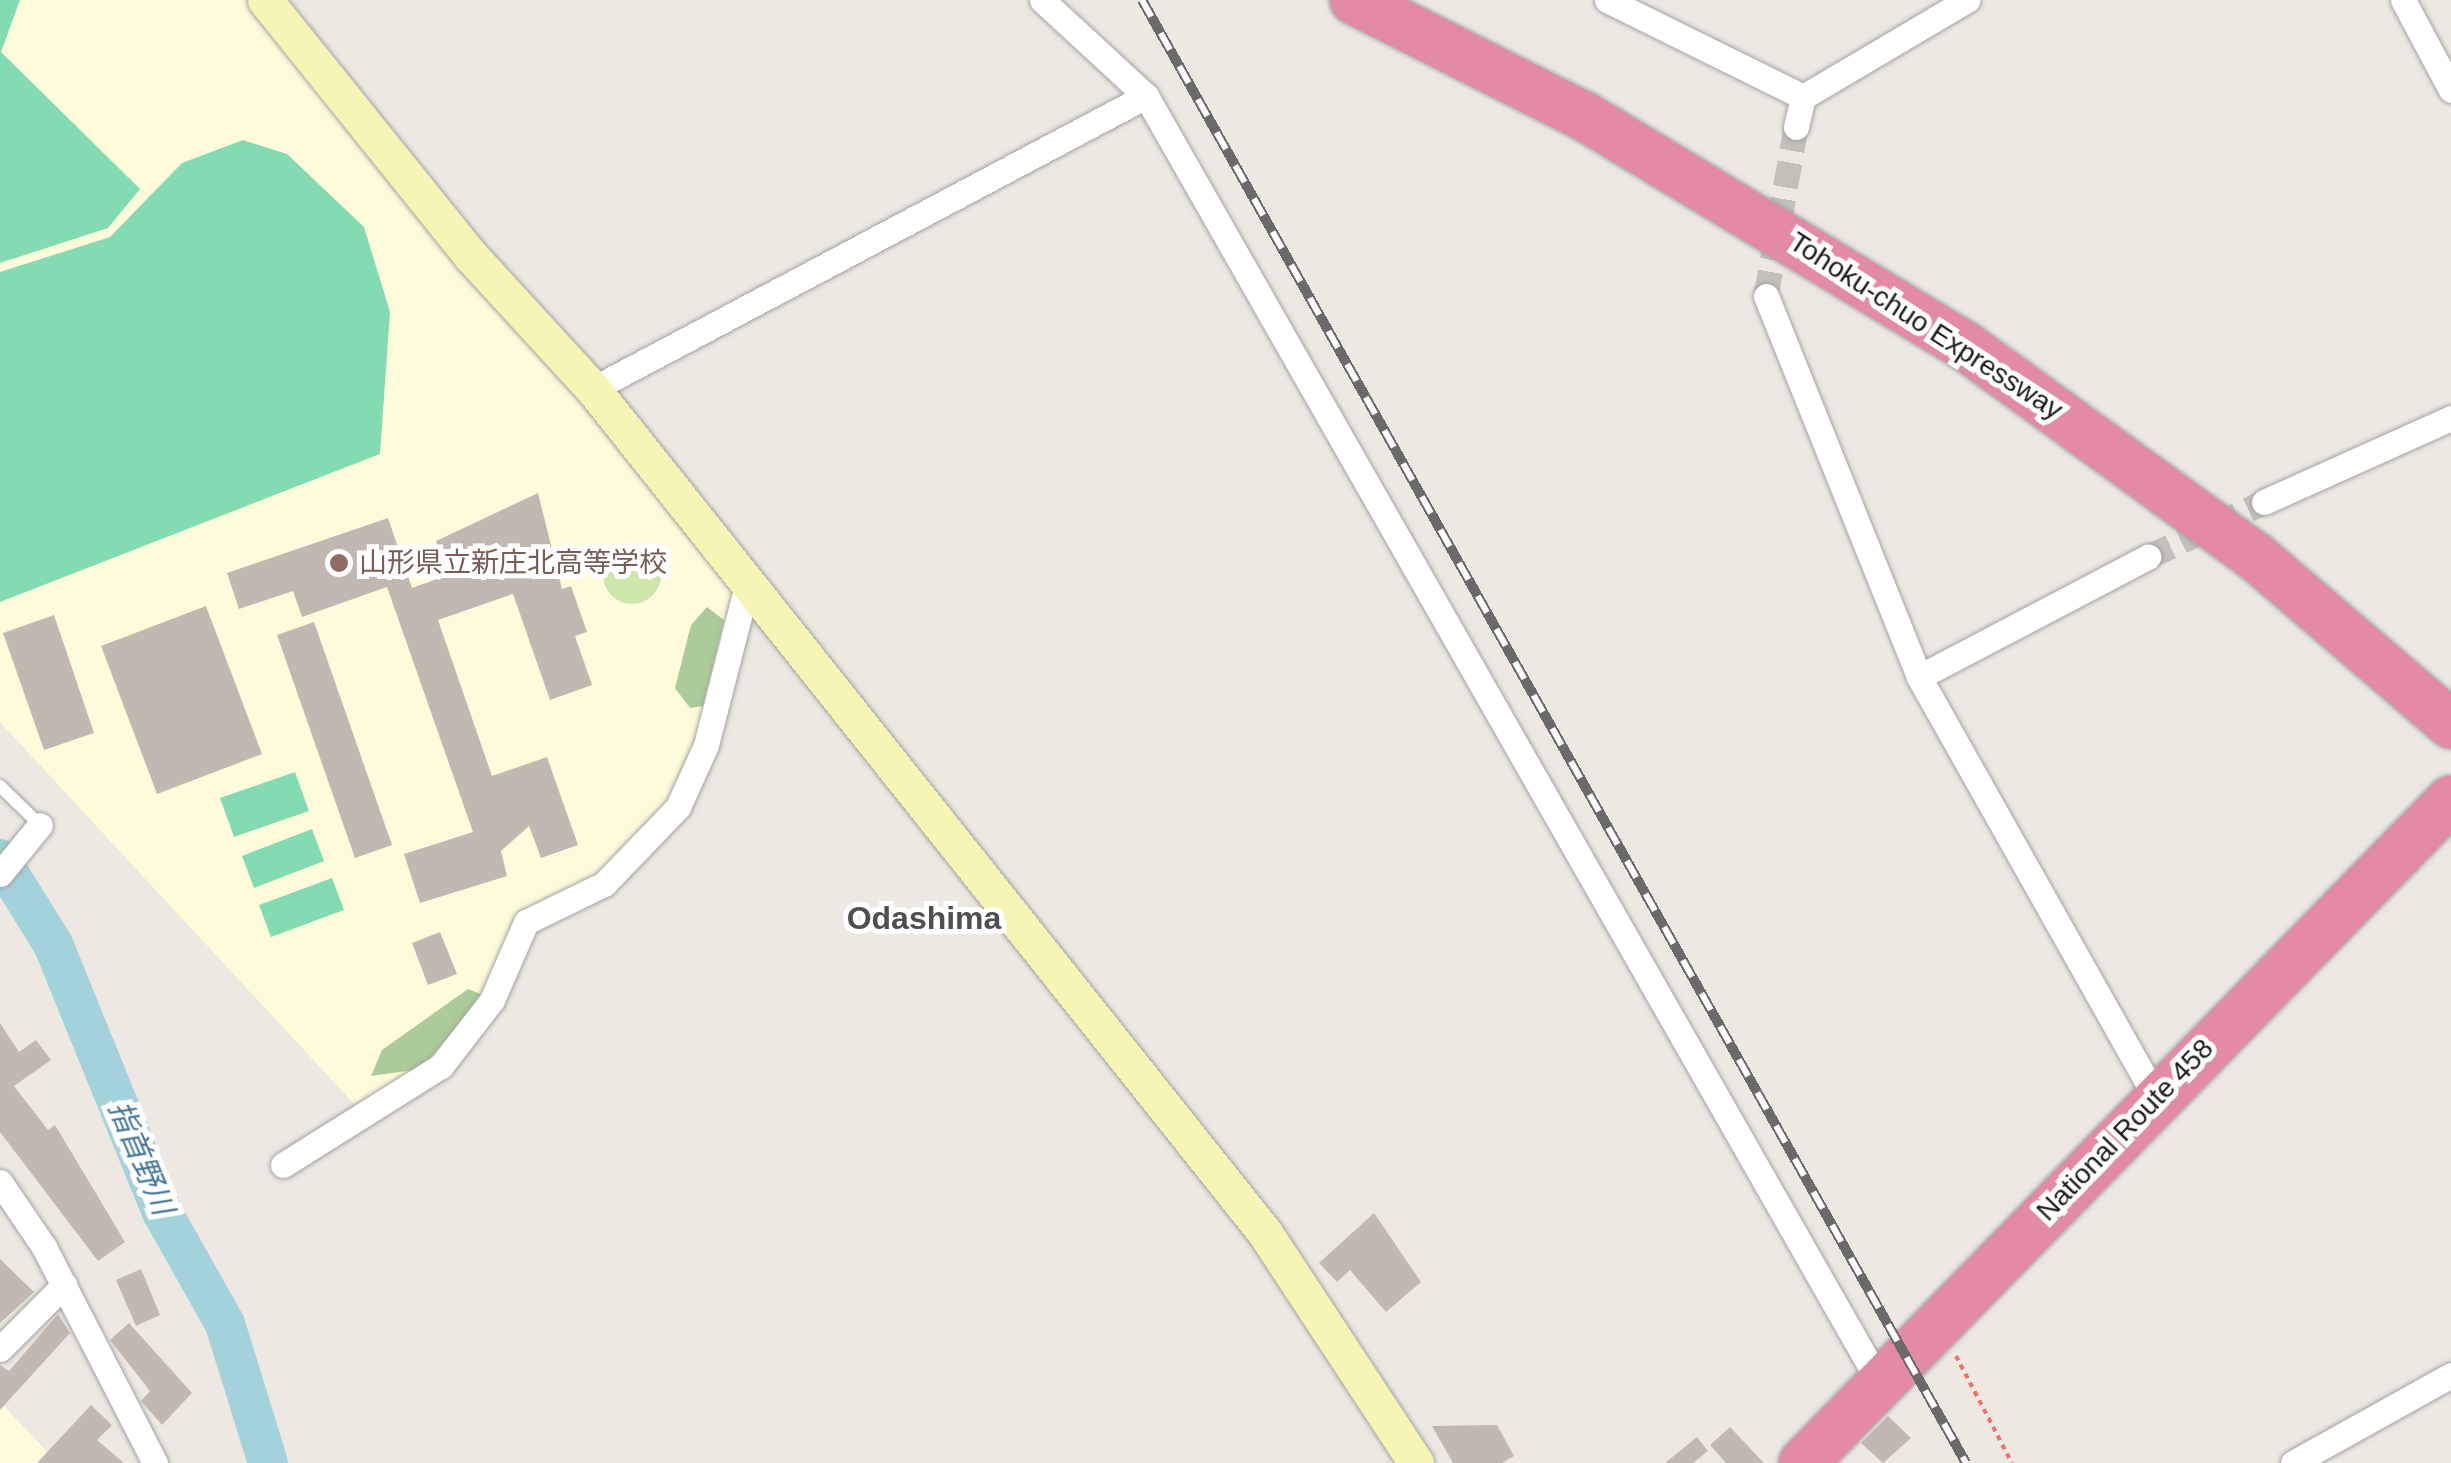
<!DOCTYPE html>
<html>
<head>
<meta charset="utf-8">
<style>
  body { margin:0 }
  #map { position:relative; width:2451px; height:1463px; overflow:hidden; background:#ede9e2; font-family:Arial,"Noto Sans JP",sans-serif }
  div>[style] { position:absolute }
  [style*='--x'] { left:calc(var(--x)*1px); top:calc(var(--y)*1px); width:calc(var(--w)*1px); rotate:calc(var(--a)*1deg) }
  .education>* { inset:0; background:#fefbdb }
  .grass>* { inset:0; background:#cce7a9 }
  .round { border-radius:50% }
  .forest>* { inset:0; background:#abcc98 }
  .pitch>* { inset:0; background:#82dbb1 }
  .river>* { height:40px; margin:-20px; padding:0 20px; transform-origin:20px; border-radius:20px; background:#a3d2da }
  .building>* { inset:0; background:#c2b8b2 }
  .street-tunnel>* { height:25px; margin-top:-12.5px; transform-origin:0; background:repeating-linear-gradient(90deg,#c3c0ba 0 25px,transparent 0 37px) }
  .path>* { height:4px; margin-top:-2px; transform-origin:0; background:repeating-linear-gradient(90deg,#f56e6b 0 5px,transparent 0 10px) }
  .roads { filter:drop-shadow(0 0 2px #a3a3a3) drop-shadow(0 0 2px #a3a3a3) }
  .lane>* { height:12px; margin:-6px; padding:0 6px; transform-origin:6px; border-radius:6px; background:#fff }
  .street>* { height:25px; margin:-12.5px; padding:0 12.5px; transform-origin:12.5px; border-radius:12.5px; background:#fff }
  .secondary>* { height:35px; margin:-17.5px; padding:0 17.5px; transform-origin:17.5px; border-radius:17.5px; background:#f7f5b6 }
  .highway>* { height:48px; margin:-24px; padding:0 24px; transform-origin:24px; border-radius:24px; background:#e38ba3 }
  .rail>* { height:10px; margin-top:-5px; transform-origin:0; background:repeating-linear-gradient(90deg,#fff 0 19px,#6a6a6a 0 38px); box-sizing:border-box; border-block:2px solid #6a6a6a }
  .dots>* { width:28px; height:28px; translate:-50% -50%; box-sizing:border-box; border:5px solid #fff; border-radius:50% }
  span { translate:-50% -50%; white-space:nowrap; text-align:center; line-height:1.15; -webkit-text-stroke:10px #fff; paint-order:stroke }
  .street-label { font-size:28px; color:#1c1c1c }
  .education-label { font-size:28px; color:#785e54 }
  .left { translate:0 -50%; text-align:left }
  .water-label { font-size:30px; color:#46779a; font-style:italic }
  .quarter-label { font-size:32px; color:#4f4f4f; font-weight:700 }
</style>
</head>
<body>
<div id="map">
  <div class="education">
    <i style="clip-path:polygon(0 0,246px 0,739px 594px,675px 802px,605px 877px,522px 918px,483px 1002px,446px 1049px,356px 1106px,0 722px)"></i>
    <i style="clip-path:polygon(0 1402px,58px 1463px,0 1463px)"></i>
  </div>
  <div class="grass">
    <i class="round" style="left:603px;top:546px;width:58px;height:58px"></i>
  </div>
  <div class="forest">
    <i style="clip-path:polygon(707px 607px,724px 620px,703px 706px,690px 708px,675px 688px,691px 625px)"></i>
    <i style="clip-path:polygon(468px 989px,483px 995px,421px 1069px,371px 1076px,382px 1050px)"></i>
  </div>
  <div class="pitch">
    <i style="clip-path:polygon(0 0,20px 0,1px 52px,140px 189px,108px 228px,0 263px)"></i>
    <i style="clip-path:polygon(243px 140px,287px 154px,364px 227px,390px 312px,380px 454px,0 602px,0 272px,110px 237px,182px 163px)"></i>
    <i style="clip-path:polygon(295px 772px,309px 811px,234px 837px,220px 798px)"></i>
    <i style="clip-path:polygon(312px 829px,324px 861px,254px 888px,242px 856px)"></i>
    <i style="clip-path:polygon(332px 878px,344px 910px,271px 937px,259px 905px)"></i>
  </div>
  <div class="river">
    <i style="--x:0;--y:859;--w:100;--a:58.1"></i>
    <i style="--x:53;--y:944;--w:289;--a:67.9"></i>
    <i style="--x:162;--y:1212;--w:129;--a:60.6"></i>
    <i style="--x:225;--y:1324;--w:145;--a:72.8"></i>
  </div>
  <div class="building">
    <i style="clip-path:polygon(538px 493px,562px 589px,571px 586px,587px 632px,575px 636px,592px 685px,550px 700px,513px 594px,438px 620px,492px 776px,547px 757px,578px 845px,541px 858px,529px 826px,501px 851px,507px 876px,420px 903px,404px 854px,473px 832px,387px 587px,302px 617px,293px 591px,239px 609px,227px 573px,388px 518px,412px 588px,448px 575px,436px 541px)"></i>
    <i style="clip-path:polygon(206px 606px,262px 754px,157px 794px,101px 646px)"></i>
    <i style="clip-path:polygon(54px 615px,94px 733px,44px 750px,3px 633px)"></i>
    <i style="clip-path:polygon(314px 622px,392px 845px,355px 858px,277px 635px)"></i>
    <i style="clip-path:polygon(440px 932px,457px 974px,428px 985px,412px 943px)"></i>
    <i style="clip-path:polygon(0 1023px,19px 1052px,36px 1040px,51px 1060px,14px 1086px,48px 1130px,55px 1125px,125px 1242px,98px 1261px,0 1132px)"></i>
    <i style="clip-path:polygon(1374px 1213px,1421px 1282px,1386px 1312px,1350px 1270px,1337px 1282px,1319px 1263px)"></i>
    <i style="clip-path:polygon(0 1259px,34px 1292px,0 1323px)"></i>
    <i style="clip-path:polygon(141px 1269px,160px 1315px,136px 1326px,116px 1280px)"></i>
    <i style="clip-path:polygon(58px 1314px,70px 1333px,0 1410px,0 1365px,9px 1371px)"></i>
    <i style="clip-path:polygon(129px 1323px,192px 1393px,162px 1425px,141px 1401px,150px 1391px,110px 1340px)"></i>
    <i style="clip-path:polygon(91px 1405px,112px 1425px,97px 1440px,124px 1463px,37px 1463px)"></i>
    <i style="clip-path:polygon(1888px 1416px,1911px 1438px,1883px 1463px,1861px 1443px)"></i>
    <i style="clip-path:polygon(1497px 1425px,1514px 1456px,1502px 1463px,1453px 1463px,1432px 1426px)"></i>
    <i style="clip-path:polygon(1730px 1427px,1764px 1463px,1726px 1463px,1710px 1445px)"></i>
    <i style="clip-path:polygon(1697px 1437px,1708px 1451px,1693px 1463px,1665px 1463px)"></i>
  </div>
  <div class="street-tunnel">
    <i style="--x:1766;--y:296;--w:172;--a:-79.9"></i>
    <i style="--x:2148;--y:557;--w:128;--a:-25.4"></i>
  </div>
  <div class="path">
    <i style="--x:1956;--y:1356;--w:121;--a:62.4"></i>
  </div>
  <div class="roads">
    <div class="lane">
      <i style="--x:0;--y:786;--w:56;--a:44.3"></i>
    </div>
    <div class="street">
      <i style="--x:1042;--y:0;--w:142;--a:42.7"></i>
      <i style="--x:1146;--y:96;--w:1484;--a:60.31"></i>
      <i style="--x:1607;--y:0;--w:219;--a:26.3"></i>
      <i style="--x:2403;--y:0;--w:102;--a:61.9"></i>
      <i style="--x:1796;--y:127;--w:31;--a:-77"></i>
      <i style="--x:1803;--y:97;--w:191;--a:-30.6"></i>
      <i style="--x:1766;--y:296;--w:411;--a:68.1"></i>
      <i style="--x:1919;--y:677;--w:481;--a:60.6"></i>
      <i style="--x:593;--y:389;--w:626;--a:-27.92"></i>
      <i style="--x:2264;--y:502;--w:205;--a:-24.2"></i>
      <i style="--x:1919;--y:677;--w:259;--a:-27.7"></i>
      <i style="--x:0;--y:874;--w:63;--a:-50.8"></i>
      <i style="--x:283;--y:1165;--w:186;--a:-32.1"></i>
      <i style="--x:441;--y:1066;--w:83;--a:-52.3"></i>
      <i style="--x:492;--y:1000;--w:85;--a:-66.4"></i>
      <i style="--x:526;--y:922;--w:87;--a:-26"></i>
      <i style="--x:604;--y:884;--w:107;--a:-46.1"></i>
      <i style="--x:678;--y:807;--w:68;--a:-65.7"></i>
      <i style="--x:706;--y:745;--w:169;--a:-75.6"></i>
      <i style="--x:0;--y:1182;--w:78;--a:55.9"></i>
      <i style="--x:44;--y:1247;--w:243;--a:62.8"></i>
      <i style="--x:0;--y:1349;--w:91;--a:-45"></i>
      <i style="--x:2293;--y:1463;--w:181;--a:-29.1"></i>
    </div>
    <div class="secondary">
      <i style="--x:265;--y:0;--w:329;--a:51.2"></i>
      <i style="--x:471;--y:256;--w:180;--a:47.5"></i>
      <i style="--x:593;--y:389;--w:1079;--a:51.47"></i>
      <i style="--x:1265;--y:1233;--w:275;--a:56.7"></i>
    </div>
    <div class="highway">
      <i style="--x:1354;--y:0;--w:258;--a:26.8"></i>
      <i style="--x:1584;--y:116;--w:444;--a:31.1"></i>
      <i style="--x:1964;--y:345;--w:361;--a:36"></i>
      <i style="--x:2256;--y:557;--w:257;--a:40.6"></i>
      <i style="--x:1803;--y:1463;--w:927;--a:-45.66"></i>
    </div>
  </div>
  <div class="rail">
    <i style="--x:1142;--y:0;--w:1679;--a:60.61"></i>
  </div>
  <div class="dots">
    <i style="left:339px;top:563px;background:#8d6e63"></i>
  </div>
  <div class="street-label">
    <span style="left:1926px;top:326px;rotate:33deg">Tohoku-chuo Expressway</span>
    <span style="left:2125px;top:1130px;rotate:-46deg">National Route 458</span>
  </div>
  <div class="education-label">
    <span class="left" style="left:359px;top:563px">山形県立新庄北高等学校</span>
  </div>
  <div class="water-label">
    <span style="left:141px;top:1158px;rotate:67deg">指首野川</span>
  </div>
  <div class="quarter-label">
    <span style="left:924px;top:918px">Odashima</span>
  </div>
</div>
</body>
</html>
